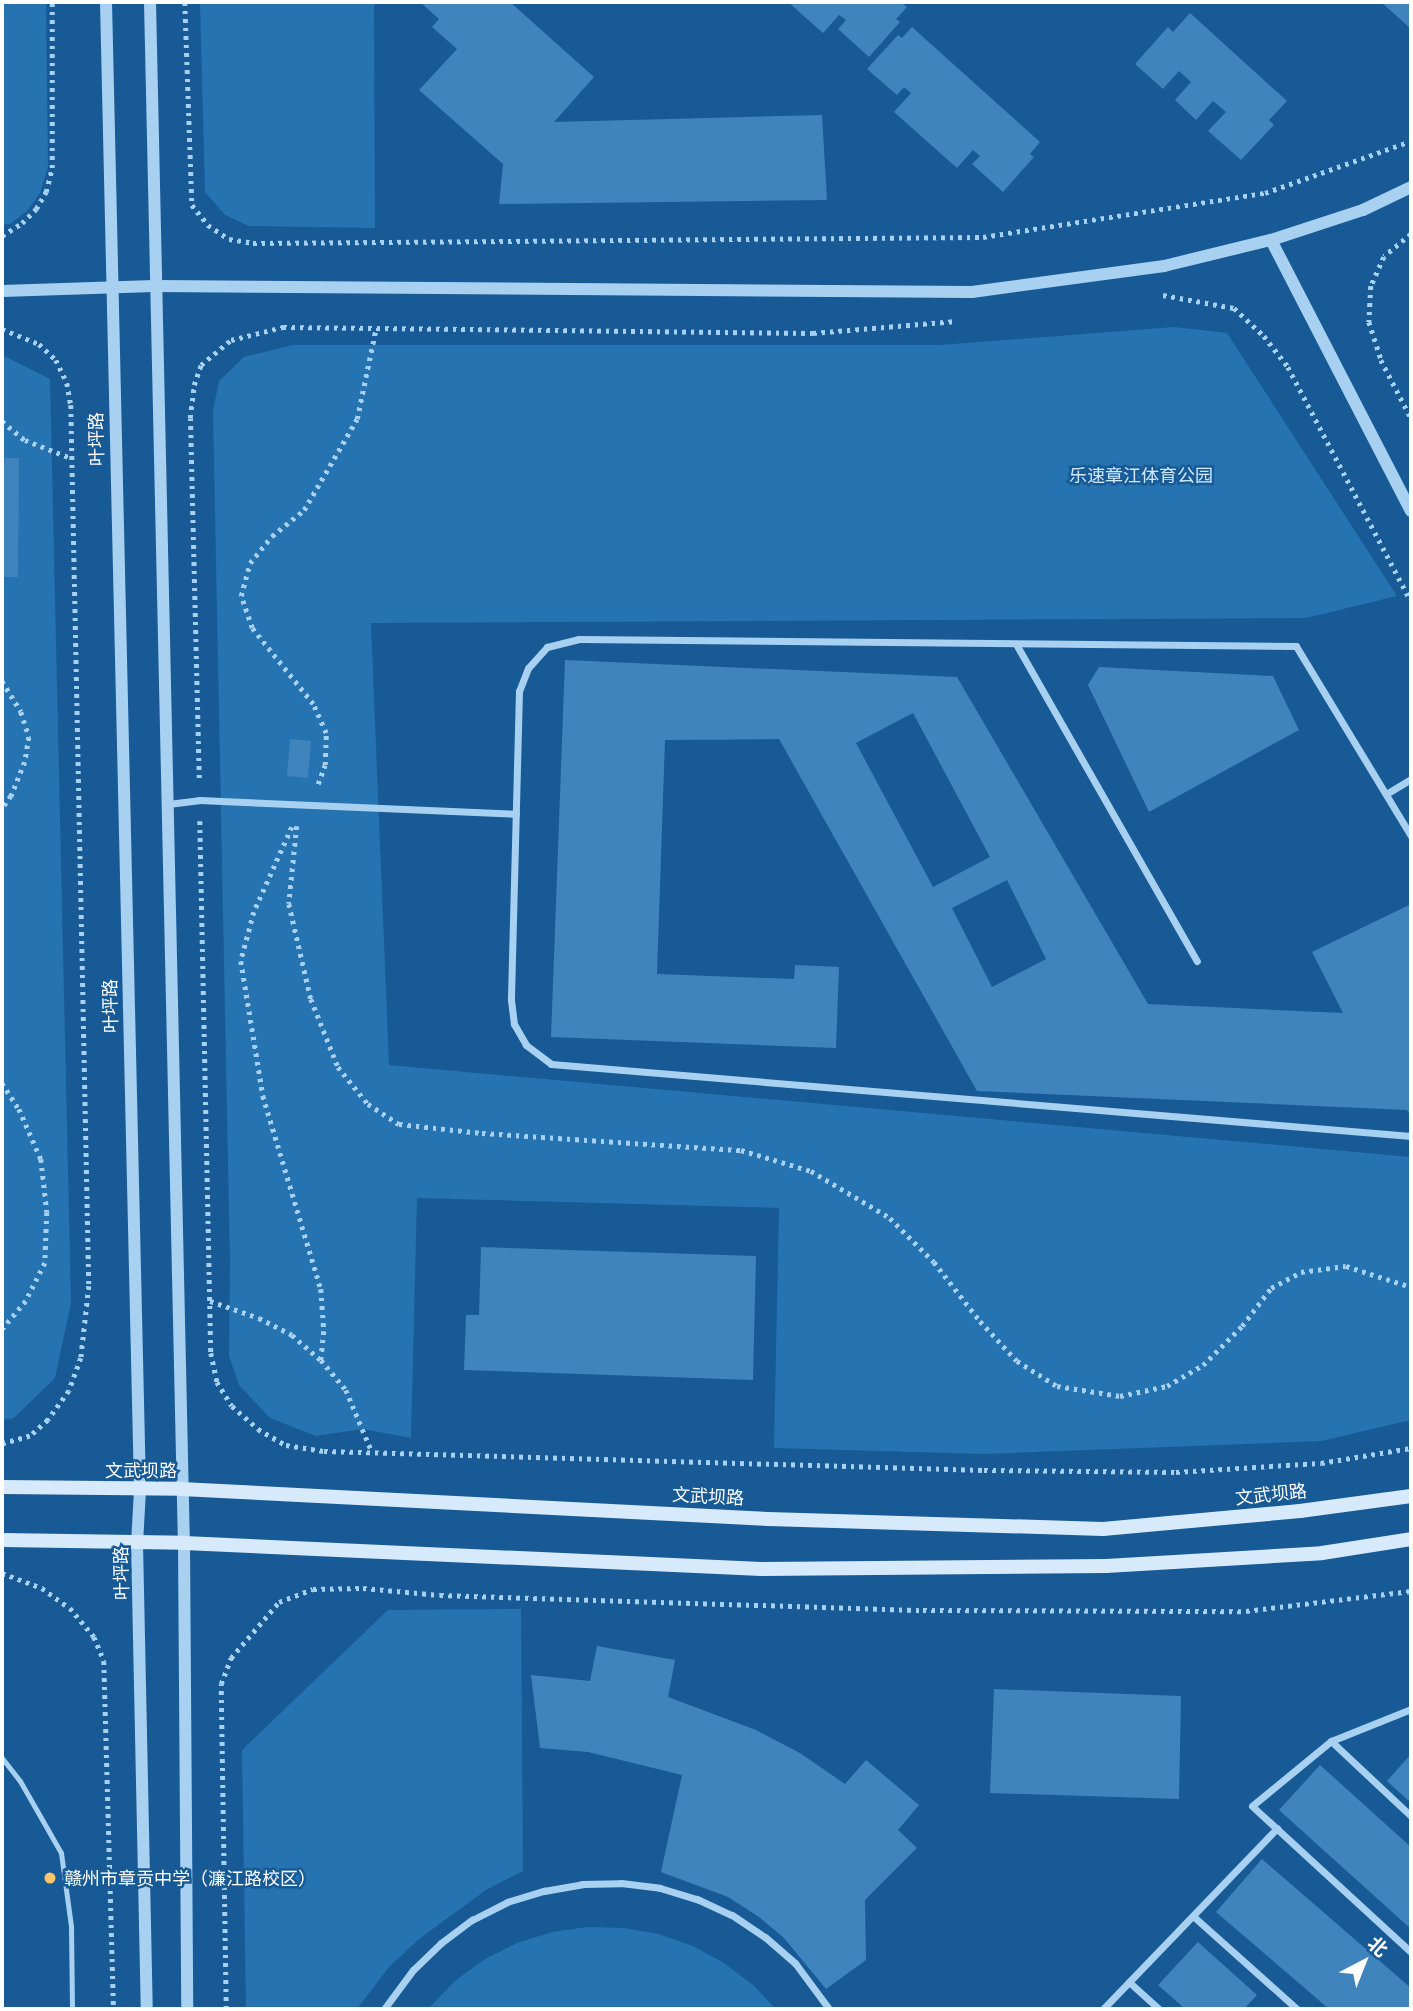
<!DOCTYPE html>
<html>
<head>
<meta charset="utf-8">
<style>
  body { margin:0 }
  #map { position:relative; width:1413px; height:2011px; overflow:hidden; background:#175a95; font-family:Lato,"Noto Sans SC",sans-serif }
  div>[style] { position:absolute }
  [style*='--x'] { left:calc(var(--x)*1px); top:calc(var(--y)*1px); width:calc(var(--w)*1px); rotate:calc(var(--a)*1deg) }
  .green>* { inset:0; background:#2673b2 }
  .building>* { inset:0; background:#3f84bd }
  .path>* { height:4.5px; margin-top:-2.25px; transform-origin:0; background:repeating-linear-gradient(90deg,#a8d0f1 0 3.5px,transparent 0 8.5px) }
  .service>* { height:5px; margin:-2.5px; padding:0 2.5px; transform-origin:2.5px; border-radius:2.5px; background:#a8d0f1 }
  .minor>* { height:7px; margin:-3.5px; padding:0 3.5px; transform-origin:3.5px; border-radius:3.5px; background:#a8d0f1 }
  .tertiary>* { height:12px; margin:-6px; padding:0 6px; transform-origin:6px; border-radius:6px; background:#a8d0f1 }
  .secondary>* { height:14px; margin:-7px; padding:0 7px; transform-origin:7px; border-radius:7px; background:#d7eafc }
  .dots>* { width:19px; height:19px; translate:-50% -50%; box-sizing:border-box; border:4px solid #175a95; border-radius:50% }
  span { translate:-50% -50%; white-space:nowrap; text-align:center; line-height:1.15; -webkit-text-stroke:5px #175a95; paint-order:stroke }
  .street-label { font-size:18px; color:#fff }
  .park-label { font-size:18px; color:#cfe8fc }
  .poi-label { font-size:18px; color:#fff }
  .left { translate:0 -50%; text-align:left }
  .frame { position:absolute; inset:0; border:4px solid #fff; pointer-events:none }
  .north { position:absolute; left:1329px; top:1927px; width:70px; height:70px; -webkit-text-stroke:5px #175a95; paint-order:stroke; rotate:42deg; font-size:19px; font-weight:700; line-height:28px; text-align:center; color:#fff }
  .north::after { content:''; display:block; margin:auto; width:24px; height:32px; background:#fff; clip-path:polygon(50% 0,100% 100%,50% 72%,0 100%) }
</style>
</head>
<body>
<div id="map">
  <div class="green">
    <i style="clip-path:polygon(2px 2px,46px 2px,48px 167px,40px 193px,27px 211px,10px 224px,2px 225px)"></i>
    <i style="clip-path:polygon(200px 2px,374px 2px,375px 228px,249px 226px,225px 215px,205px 192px)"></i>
    <i style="clip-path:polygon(1174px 327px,1227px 333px,1397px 596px,1306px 618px,371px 623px,389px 1065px,1411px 1157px,1411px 1420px,1321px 1441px,984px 1454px,774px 1448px,779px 1208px,417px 1198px,411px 1438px,363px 1429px,316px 1436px,270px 1418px,239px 1385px,229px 1356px,230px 1264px,213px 411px,219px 381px,244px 357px,293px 345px,940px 345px)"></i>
    <i style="clip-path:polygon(2px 355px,50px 379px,71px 1303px,55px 1378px,14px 1418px,2px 1420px)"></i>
    <i style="clip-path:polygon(521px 1609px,523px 1871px,486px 1890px,419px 1939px,389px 1967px,357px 2009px,246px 2009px,242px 1750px,388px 1610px)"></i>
    <i style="clip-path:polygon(587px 1927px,624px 1928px,658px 1934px,693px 1946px,724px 1963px,753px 1985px,776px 2009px,428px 2009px,456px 1980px,485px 1959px,517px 1943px,552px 1932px)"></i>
  </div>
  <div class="building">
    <i style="clip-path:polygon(420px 2px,510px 2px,594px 77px,554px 122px,822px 115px,827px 200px,499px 204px,503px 164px,419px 90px,457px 49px,432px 27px,439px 19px)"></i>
    <i style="clip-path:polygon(788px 2px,901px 2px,907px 7px,896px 19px,900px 22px,869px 57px,838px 29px,846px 20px,839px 15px,823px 33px)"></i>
    <i style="clip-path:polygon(1381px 2px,1411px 2px,1411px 29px)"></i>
    <i style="clip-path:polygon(1190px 13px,1287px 101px,1269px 120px,1274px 125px,1241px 160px,1208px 131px,1226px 112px,1213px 101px,1196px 120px,1175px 100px,1191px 82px,1179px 71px,1163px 89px,1135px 64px,1168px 27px,1173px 32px)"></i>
    <i style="clip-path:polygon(912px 27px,1040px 142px,1030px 154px,1034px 157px,1003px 192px,972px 164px,980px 156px,973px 150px,957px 168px,894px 112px,911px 93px,904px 87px,897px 95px,867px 69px,898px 35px,902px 38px)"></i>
    <i style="clip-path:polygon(2px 458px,19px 458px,18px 577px,2px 577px)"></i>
    <i style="clip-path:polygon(evenodd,565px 660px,957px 677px,1148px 1004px,1343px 1013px,1312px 952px,1409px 905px,1411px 1118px,1407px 1110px,977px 1091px,779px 739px,665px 740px,657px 974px,794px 979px,795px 965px,839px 967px,836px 1048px,551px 1037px,565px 660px,913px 713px,990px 857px,933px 887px,856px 743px,913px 713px,565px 660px,1007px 880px,1046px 959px,992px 987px,952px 908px,1007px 880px)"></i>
    <i style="clip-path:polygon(1099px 667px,1273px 676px,1299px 730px,1149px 812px,1088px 685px)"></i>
    <i style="clip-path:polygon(290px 739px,311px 741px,308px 778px,287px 776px)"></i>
    <i style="clip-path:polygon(481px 1247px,756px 1256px,753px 1380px,464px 1370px,466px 1315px,479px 1315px)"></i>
    <i style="clip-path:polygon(597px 1646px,675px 1660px,668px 1697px,756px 1730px,800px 1753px,845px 1784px,866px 1760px,919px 1805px,898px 1830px,917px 1848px,865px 1900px,866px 1960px,826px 1989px,784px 1938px,759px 1917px,728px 1897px,661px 1872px,682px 1775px,588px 1752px,540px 1748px,531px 1675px,590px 1681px)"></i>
    <i style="clip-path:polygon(994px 1689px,1181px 1696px,1179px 1799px,990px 1793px)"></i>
    <i style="clip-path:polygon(1411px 1754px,1411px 1803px,1387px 1781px)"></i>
    <i style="clip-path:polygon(1320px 1765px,1411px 1847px,1411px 1929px,1279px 1810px)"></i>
    <i style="clip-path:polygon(1262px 1859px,1411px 1988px,1411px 2009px,1329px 2009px,1216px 1912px)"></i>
    <i style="clip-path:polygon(1198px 1942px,1257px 1995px,1244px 2009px,1185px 2009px,1158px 1985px)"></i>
  </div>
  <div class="path">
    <i style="--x:185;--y:2;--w:203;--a:88"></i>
    <i style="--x:192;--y:205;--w:26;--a:51"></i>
    <i style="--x:208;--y:225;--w:25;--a:34"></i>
    <i style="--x:229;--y:239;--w:24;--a:9"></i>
    <i style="--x:253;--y:243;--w:730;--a:-0.47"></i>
    <i style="--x:983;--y:237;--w:285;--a:-8.9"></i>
    <i style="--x:1265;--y:193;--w:155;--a:-19.6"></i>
    <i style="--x:1411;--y:234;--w:35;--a:140"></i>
    <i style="--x:1384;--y:257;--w:32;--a:114"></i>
    <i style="--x:1371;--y:286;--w:36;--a:93"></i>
    <i style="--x:1369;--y:322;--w:40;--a:72"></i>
    <i style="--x:1381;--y:360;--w:65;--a:62.7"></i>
    <i style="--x:2;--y:236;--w:24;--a:-33"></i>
    <i style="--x:22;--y:223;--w:20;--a:-45"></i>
    <i style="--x:36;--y:209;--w:20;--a:-60"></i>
    <i style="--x:46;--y:192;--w:25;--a:-76"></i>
    <i style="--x:52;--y:168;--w:166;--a:-90"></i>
    <i style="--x:1163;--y:295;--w:72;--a:10.4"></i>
    <i style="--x:1234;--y:308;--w:41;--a:43"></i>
    <i style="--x:1264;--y:336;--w:39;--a:52"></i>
    <i style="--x:1288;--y:367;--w:264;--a:62.3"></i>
    <i style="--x:2;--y:329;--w:40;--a:22"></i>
    <i style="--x:39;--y:344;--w:23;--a:43"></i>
    <i style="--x:56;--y:360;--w:25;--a:64"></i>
    <i style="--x:67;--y:383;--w:22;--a:80"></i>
    <i style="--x:71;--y:405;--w:881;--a:88.83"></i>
    <i style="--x:89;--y:1286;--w:72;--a:96.3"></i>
    <i style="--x:81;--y:1358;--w:35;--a:110"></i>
    <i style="--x:69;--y:1391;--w:36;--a:126"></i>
    <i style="--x:48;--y:1420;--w:24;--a:138"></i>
    <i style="--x:30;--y:1436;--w:29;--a:164"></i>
    <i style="--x:2;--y:421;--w:30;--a:40"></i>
    <i style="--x:25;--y:440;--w:49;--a:21.4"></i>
    <i style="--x:2;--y:681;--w:36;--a:58"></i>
    <i style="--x:21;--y:712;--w:26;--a:72"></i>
    <i style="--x:29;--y:737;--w:25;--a:99"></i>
    <i style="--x:25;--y:762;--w:37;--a:112"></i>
    <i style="--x:11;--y:796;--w:16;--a:125"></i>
    <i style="--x:199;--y:778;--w:360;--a:-91.4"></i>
    <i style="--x:190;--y:418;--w:33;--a:-83"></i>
    <i style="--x:194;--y:385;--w:21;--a:-71"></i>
    <i style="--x:201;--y:365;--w:39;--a:-40"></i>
    <i style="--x:231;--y:340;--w:54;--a:-14"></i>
    <i style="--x:283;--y:327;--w:530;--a:0.65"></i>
    <i style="--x:813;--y:333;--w:144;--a:-4.8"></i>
    <i style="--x:318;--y:784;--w:20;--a:-70"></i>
    <i style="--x:325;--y:765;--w:32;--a:-88"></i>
    <i style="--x:326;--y:733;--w:32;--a:-114"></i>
    <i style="--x:313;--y:704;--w:97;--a:-128.8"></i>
    <i style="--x:252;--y:628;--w:34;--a:-109"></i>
    <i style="--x:241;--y:596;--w:34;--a:-75"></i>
    <i style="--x:250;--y:563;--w:35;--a:-51"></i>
    <i style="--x:272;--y:536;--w:41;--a:-39.1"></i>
    <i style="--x:304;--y:510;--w:105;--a:-59.8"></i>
    <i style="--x:357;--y:419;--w:93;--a:-78.2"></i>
    <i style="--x:200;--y:821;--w:532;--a:88.82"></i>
    <i style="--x:211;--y:1353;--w:30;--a:78"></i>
    <i style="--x:217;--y:1382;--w:28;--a:58"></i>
    <i style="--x:232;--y:1406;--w:35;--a:41"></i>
    <i style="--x:258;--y:1429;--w:32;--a:30"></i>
    <i style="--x:286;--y:1445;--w:38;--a:9"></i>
    <i style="--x:324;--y:1451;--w:660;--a:1.65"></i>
    <i style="--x:984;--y:1470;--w:192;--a:0.6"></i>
    <i style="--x:1176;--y:1472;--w:145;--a:-3.6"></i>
    <i style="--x:1321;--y:1463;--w:91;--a:-9.5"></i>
    <i style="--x:297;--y:826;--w:78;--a:95.9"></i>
    <i style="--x:289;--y:904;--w:98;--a:77"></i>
    <i style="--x:311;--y:999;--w:73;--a:68.3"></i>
    <i style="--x:338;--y:1067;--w:48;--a:51"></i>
    <i style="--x:368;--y:1104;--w:37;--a:33"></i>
    <i style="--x:399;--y:1124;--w:83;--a:6.2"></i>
    <i style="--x:482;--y:1133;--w:260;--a:3.8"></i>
    <i style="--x:741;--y:1150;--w:73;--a:16.7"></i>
    <i style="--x:811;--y:1171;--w:92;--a:30.7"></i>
    <i style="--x:890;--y:1218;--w:62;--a:45"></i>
    <i style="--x:934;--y:1262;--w:75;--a:52.1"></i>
    <i style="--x:980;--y:1321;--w:54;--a:47.2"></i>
    <i style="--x:1017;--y:1361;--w:47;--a:32"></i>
    <i style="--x:1057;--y:1386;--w:64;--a:9"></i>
    <i style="--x:1120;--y:1396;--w:48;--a:-12"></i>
    <i style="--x:1167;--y:1386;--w:42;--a:-30.3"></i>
    <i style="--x:1203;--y:1365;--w:55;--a:-45"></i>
    <i style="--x:1242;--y:1326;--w:48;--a:-52.7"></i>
    <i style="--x:1271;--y:1288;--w:34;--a:-28"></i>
    <i style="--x:1301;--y:1272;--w:45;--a:-7.6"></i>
    <i style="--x:1346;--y:1266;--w:68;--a:17.9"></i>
    <i style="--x:292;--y:827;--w:93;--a:114.1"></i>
    <i style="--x:254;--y:912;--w:51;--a:104.9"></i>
    <i style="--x:241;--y:961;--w:137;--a:80.7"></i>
    <i style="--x:263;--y:1096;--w:202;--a:73.3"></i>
    <i style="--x:321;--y:1289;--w:42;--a:85.9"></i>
    <i style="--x:324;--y:1331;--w:29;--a:96"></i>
    <i style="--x:2;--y:1083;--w:31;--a:57"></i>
    <i style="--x:19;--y:1109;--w:55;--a:66.3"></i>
    <i style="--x:41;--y:1159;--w:53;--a:83.5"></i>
    <i style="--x:47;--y:1212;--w:51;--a:92.2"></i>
    <i style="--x:45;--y:1263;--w:42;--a:116.6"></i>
    <i style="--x:26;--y:1301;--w:38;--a:130"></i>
    <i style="--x:210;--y:1301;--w:52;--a:19.1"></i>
    <i style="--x:259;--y:1318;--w:37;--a:27"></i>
    <i style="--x:292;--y:1335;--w:38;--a:41"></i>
    <i style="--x:321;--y:1360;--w:39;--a:50"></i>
    <i style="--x:346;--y:1390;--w:67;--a:67.2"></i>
    <i style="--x:2;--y:1573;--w:43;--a:20.6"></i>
    <i style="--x:42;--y:1588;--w:34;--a:36"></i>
    <i style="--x:70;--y:1608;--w:38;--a:50"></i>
    <i style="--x:94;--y:1637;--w:26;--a:67"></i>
    <i style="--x:104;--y:1661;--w:348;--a:88.4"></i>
    <i style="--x:226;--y:2009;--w:325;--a:-90.9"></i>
    <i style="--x:221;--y:1684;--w:28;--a:-69"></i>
    <i style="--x:231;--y:1658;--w:74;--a:-49.4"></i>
    <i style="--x:279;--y:1602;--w:36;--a:-21"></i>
    <i style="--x:313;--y:1589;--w:50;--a:-1.1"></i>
    <i style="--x:363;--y:1588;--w:77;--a:5.2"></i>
    <i style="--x:440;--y:1595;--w:483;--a:1.8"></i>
    <i style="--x:923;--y:1610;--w:323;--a:0.2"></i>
    <i style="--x:1246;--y:1611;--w:166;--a:-6.9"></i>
  </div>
  <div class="service">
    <i style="--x:2;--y:1758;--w:29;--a:52"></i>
    <i style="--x:20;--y:1781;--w:83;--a:60.3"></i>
    <i style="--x:61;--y:1853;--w:74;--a:82.2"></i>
    <i style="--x:71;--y:1926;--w:83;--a:89.3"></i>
  </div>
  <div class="minor">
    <i style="--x:1016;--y:644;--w:365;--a:60.3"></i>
    <i style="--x:1386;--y:794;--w:29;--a:-31"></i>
    <i style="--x:168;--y:804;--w:31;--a:-7"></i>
    <i style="--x:199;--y:800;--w:317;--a:2.5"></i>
    <i style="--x:1411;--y:836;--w:222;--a:-121.2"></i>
    <i style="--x:1296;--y:646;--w:717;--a:-179.44"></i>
    <i style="--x:579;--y:639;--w:33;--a:166"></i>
    <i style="--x:547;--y:647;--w:28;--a:132"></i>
    <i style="--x:528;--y:668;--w:25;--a:111"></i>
    <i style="--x:519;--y:691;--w:309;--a:91.5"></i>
    <i style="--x:511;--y:1000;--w:24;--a:83"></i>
    <i style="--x:514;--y:1024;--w:24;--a:60"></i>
    <i style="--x:526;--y:1045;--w:31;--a:37"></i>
    <i style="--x:551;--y:1064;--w:863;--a:4.79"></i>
    <i style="--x:1411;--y:1709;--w:86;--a:158.2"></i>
    <i style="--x:1331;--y:1741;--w:102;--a:140.6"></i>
    <i style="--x:1252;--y:1806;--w:216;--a:42.6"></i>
    <i style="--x:1331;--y:1741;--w:110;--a:43.2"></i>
    <i style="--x:1193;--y:1916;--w:140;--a:41.8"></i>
    <i style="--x:1129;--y:1982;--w:40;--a:42"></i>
    <i style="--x:384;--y:2009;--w:49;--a:-53.4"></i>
    <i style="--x:413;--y:1970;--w:39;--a:-44"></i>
    <i style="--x:441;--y:1943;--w:39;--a:-37"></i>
    <i style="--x:472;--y:1920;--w:39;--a:-27"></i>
    <i style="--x:507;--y:1902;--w:39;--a:-17"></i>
    <i style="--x:544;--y:1891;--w:39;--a:-10"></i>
    <i style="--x:582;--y:1884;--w:39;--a:-1"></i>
    <i style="--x:621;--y:1883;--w:39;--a:7"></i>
    <i style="--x:660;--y:1888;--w:39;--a:17"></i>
    <i style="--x:697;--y:1899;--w:38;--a:25"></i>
    <i style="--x:732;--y:1915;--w:40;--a:34"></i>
    <i style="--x:765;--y:1937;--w:40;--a:41"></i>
    <i style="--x:795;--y:1963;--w:57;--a:53.5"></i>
    <i style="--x:1103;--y:2009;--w:251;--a:-46.1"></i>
  </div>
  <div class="tertiary">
    <i style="--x:106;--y:2;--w:1488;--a:88.69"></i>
    <i style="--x:140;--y:1490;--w:53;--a:93.2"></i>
    <i style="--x:137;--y:1543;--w:466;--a:88.8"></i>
    <i style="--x:150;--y:2;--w:1541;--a:88.74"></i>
    <i style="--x:184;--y:1543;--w:466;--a:89.6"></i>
    <i style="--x:1271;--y:240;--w:305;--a:62.7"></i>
    <i style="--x:2;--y:291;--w:152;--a:-1.9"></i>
    <i style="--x:154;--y:286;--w:818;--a:0.42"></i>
    <i style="--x:972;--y:292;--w:194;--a:-7.7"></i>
    <i style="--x:1164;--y:266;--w:110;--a:-13.7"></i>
    <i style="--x:1271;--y:240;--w:97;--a:-18.1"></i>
    <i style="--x:1363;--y:210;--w:53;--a:-25.6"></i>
  </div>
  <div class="secondary">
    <i style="--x:2;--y:1487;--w:179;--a:0.6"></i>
    <i style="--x:181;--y:1489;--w:588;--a:2.93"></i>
    <i style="--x:768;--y:1519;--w:335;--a:1.7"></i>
    <i style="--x:1103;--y:1529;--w:198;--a:-5.2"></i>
    <i style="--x:1300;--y:1511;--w:112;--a:-7.7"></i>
    <i style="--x:2;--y:1540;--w:182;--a:0.9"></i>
    <i style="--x:184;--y:1543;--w:578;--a:2.58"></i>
    <i style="--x:761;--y:1569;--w:345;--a:-0.5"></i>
    <i style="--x:1106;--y:1566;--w:216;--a:-3.4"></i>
    <i style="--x:1322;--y:1553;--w:90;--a:-8.9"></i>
  </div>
  <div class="dots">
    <i style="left:50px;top:1878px;background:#ffc568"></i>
  </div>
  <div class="street-label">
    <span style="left:96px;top:439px;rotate:-91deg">叶坪路</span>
    <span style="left:110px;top:1006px;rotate:-91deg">叶坪路</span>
    <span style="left:141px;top:1470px">文武坝路</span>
    <span style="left:1271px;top:1494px;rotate:-6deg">文武坝路</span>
    <span style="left:708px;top:1496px;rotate:3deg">文武坝路</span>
    <span style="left:121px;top:1573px;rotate:-91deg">叶坪路</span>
  </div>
  <div class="park-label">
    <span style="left:1141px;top:475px">乐速章江体育公园</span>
  </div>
  <div class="poi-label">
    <span class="left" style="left:64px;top:1878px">赣州市章贡中学（濂江路校区）</span>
  </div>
  <div class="frame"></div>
  <div class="north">北</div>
</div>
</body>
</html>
